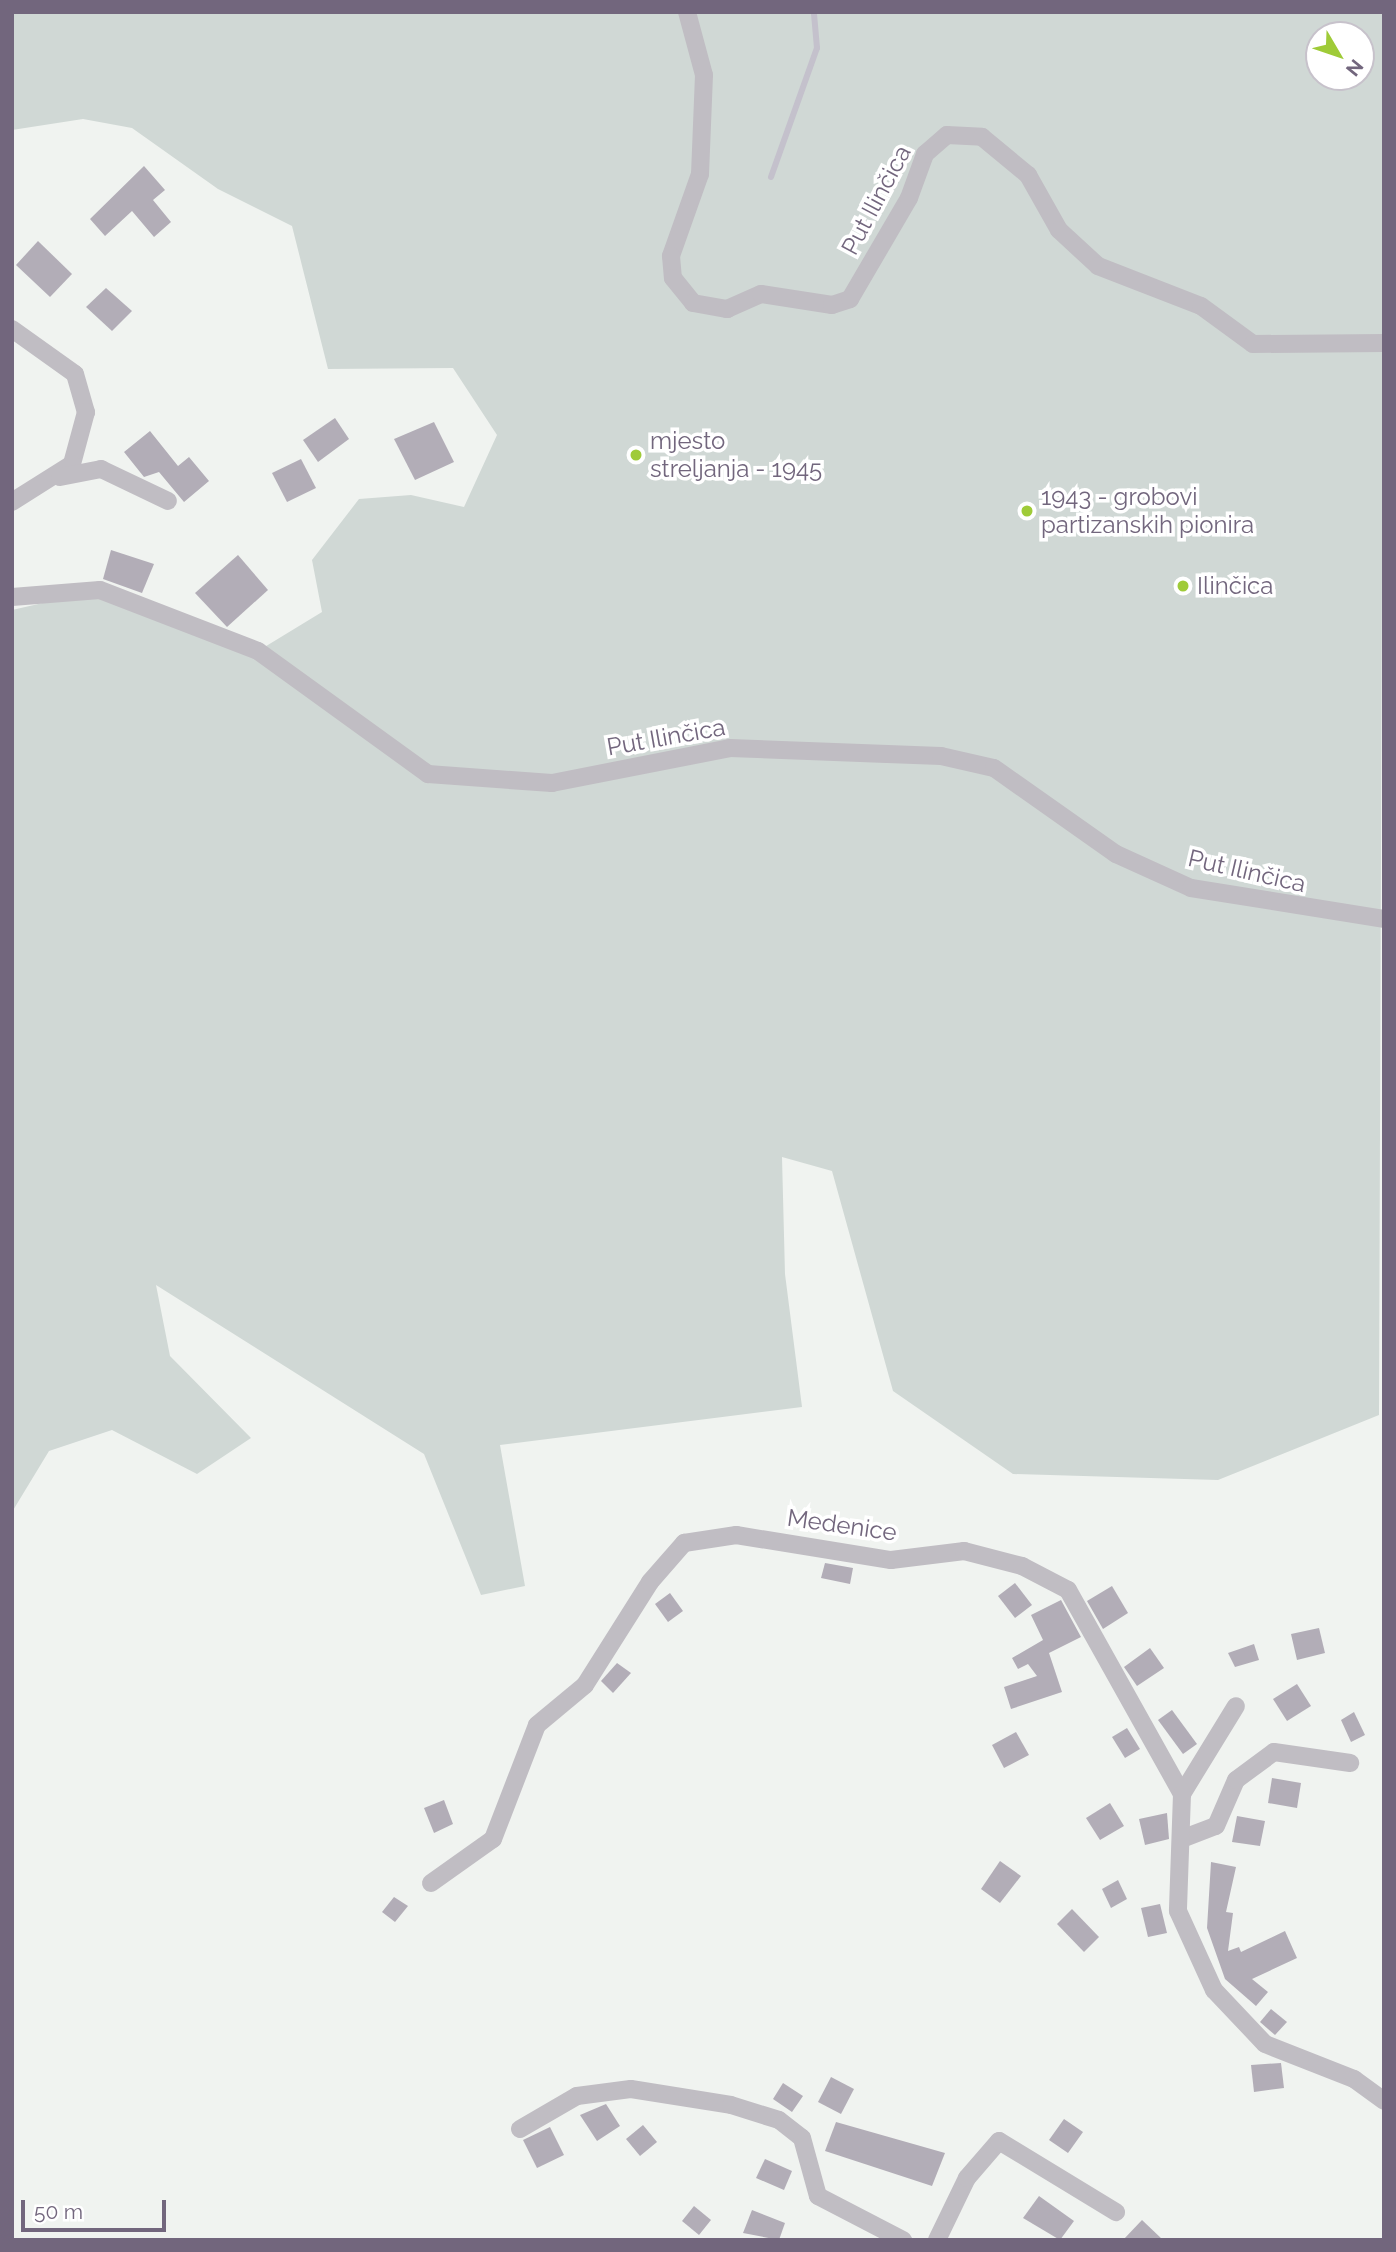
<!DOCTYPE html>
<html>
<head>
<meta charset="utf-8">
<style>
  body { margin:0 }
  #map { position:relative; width:1396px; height:2252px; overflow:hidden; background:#f0f3f0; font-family:Raleway,sans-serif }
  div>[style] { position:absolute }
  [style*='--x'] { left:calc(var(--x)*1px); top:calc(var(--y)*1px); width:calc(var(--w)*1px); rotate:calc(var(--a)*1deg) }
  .green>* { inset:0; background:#d0d8d5 }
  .stream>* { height:6px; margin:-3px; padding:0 3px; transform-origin:3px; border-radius:3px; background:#c4c1cc }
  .building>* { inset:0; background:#b2adb7 }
  .minor>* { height:18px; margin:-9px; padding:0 9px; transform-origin:9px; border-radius:9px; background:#c0bdc3 }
  .dots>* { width:19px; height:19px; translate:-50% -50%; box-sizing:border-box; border:4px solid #fff; border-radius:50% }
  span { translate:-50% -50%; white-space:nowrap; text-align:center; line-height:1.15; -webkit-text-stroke:7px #fff; paint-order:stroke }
  .street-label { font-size:24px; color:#72667d }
  .poi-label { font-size:24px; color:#72667d }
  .left { translate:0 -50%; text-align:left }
  .frame { position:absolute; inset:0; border:14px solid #72667d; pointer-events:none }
  .north { position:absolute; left:1305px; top:21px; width:70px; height:70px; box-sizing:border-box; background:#fff; border:2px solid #c7c2cb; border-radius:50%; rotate:129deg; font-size:19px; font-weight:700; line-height:28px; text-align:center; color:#72667d }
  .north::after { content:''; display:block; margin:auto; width:24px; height:32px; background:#9fcb38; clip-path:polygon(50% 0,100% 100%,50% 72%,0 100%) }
  .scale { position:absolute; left:21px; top:2200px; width:145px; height:32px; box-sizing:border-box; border:4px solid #72667d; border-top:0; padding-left:9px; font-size:21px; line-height:24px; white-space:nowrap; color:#72667d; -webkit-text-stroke:5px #fff; paint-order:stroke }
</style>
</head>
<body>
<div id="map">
  <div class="green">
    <i style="clip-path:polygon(evenodd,12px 12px,1384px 12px,1379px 1415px,1218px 1480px,1013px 1474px,893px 1391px,832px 1171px,782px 1157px,785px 1274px,802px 1407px,500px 1445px,525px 1586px,481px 1595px,424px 1454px,156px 1285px,170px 1356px,251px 1438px,197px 1474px,112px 1430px,49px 1451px,12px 1512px,12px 610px,100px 590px,258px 651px,322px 612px,312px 560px,359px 499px,411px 495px,464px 507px,497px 435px,453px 368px,328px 369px,292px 226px,218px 189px,132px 128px,83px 119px,12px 130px,12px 12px,1319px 35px,1361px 35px,1361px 77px,1319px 77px,1319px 35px)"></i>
  </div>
  <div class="stream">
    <i style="--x:771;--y:177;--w:137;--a:-70.4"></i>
    <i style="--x:817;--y:48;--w:36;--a:-95"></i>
  </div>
  <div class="building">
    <i style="clip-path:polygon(144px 166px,165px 190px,153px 200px,171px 222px,154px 237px,132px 211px,105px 236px,90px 219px)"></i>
    <i style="clip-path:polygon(38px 241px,72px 274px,50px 297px,16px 265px)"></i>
    <i style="clip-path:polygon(106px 288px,132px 311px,112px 331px,86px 307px)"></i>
    <i style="clip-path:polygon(335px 418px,349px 439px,318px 462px,303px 440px)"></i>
    <i style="clip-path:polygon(434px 422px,454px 462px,415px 480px,394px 439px)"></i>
    <i style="clip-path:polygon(150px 431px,178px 466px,189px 457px,209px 481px,184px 502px,159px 472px,144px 477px,124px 452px)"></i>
    <i style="clip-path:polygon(301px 459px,316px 488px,287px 502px,272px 473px)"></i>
    <i style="clip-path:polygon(111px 550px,154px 564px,142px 593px,103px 579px)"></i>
    <i style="clip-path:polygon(238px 555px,268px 590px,227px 627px,195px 593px)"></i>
    <i style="clip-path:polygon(825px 1563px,853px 1568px,850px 1584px,821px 1578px)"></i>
    <i style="clip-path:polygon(1015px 1583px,1032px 1605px,1015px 1618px,998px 1596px)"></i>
    <i style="clip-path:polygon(1112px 1586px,1128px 1613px,1103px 1629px,1087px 1601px)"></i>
    <i style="clip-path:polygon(670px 1593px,683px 1611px,668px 1622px,655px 1604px)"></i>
    <i style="clip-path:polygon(1061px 1600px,1081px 1637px,1049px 1653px,1062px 1692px,1011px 1709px,1004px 1687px,1037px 1676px,1028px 1664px,1018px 1669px,1012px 1658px,1043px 1640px,1031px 1615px)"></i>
    <i style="clip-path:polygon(1319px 1628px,1325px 1653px,1297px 1660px,1291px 1634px)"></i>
    <i style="clip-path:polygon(1254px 1644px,1259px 1660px,1235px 1667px,1228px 1653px)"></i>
    <i style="clip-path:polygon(1150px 1648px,1164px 1668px,1137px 1686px,1124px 1667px)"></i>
    <i style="clip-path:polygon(617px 1663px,631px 1673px,613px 1693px,601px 1681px)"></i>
    <i style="clip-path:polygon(1297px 1684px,1311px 1706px,1287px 1721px,1273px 1699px)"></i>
    <i style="clip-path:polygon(1172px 1710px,1197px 1744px,1183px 1754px,1158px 1720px)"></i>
    <i style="clip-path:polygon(1354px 1712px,1365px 1735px,1351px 1742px,1341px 1720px)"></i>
    <i style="clip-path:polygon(1127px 1728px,1140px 1749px,1125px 1758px,1112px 1737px)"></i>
    <i style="clip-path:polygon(1016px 1732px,1029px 1755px,1004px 1768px,992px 1745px)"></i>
    <i style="clip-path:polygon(1272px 1778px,1301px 1783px,1297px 1808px,1268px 1803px)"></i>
    <i style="clip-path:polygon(444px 1800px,453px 1824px,434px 1833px,424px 1808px)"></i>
    <i style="clip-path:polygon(1110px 1803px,1124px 1826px,1100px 1840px,1086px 1818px)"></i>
    <i style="clip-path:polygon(1167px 1813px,1169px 1839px,1145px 1845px,1139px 1819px)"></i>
    <i style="clip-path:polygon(1237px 1816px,1265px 1821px,1260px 1846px,1232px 1842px)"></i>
    <i style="clip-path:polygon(1000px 1861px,1021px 1876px,1000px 1903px,981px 1889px)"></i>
    <i style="clip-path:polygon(1211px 1862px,1236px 1867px,1226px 1912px,1233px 1913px,1228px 1951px,1239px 1947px,1241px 1952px,1285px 1931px,1297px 1958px,1252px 1979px,1268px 1992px,1256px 2006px,1225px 1979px,1207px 1928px)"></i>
    <i style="clip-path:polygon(1118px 1880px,1127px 1899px,1111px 1908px,1102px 1889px)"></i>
    <i style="clip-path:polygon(394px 1897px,408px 1906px,395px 1922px,382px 1912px)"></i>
    <i style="clip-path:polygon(1160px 1904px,1167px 1933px,1148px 1937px,1141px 1908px)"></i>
    <i style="clip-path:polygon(1072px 1909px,1099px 1937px,1084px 1952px,1057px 1924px)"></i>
    <i style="clip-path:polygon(1271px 2009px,1287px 2022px,1275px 2035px,1260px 2022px)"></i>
    <i style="clip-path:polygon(1281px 2063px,1284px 2088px,1254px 2092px,1251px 2065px)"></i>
    <i style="clip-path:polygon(831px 2077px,854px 2089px,841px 2114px,818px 2102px)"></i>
    <i style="clip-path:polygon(783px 2083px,803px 2096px,792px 2112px,773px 2099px)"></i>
    <i style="clip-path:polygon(606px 2104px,620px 2126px,597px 2141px,580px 2115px)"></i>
    <i style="clip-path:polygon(1064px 2119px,1083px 2132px,1068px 2153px,1049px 2140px)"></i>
    <i style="clip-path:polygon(836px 2122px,945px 2153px,932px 2186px,825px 2151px)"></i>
    <i style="clip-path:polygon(643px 2125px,657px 2142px,640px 2156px,626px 2139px)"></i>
    <i style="clip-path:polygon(550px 2127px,564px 2155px,537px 2168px,523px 2140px)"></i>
    <i style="clip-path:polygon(765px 2159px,792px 2171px,784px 2190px,756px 2178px)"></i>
    <i style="clip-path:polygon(1039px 2196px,1074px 2221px,1060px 2240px,1023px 2218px)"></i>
    <i style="clip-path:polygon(694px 2206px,711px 2220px,699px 2235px,682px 2221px)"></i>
    <i style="clip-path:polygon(752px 2210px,785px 2223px,779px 2240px,743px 2233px)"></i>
    <i style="clip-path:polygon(1142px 2220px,1163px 2240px,1123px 2240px)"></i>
  </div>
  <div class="minor">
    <i style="--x:687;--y:12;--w:65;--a:74.9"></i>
    <i style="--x:704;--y:75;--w:99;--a:92.3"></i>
    <i style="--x:700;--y:174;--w:87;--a:109.5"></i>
    <i style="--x:671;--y:256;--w:22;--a:85"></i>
    <i style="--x:673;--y:278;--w:32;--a:51"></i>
    <i style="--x:693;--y:303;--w:35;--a:10"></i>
    <i style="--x:727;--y:309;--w:37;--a:-24"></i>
    <i style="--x:761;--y:294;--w:72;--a:8.8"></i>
    <i style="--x:832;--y:305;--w:19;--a:-18"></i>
    <i style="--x:850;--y:299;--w:117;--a:-59.7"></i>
    <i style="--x:909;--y:198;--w:47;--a:-70"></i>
    <i style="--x:925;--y:154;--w:29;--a:-41"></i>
    <i style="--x:947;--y:135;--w:35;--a:3"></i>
    <i style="--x:982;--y:137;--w:60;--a:39.6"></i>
    <i style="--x:1028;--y:175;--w:63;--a:60.6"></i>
    <i style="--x:1059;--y:230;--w:53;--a:42.7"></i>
    <i style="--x:1098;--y:266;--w:110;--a:21.2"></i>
    <i style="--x:1201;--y:306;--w:64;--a:36.2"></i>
    <i style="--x:1253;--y:344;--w:131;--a:-0.4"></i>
    <i style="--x:12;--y:329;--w:77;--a:35.5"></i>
    <i style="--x:75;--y:374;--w:40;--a:74"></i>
    <i style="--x:86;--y:412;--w:54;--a:105.1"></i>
    <i style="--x:72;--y:464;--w:71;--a:147.7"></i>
    <i style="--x:60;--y:477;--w:42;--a:-11"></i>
    <i style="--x:101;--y:469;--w:74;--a:25.5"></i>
    <i style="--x:12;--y:597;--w:88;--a:-4.5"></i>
    <i style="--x:100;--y:590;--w:169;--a:21.1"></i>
    <i style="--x:258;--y:651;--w:210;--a:35.9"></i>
    <i style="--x:428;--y:774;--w:124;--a:4.2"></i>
    <i style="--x:552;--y:783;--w:181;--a:-11.1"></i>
    <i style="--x:730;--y:748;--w:211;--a:2.2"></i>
    <i style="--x:941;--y:756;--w:54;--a:12.8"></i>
    <i style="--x:994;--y:768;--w:149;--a:35.2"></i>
    <i style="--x:1116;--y:854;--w:82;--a:24.4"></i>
    <i style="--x:1191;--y:888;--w:195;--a:9.1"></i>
    <i style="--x:1182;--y:1794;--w:103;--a:-58.5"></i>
    <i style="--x:1184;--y:1838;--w:34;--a:-21"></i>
    <i style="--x:1216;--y:1826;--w:50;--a:-66.5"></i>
    <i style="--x:1236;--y:1780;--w:47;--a:-36.4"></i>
    <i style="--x:1274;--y:1752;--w:77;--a:8.2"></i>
    <i style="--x:431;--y:1883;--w:76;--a:-35.4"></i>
    <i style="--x:493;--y:1839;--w:122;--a:-68.9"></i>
    <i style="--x:537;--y:1725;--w:62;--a:-39.8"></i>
    <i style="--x:585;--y:1685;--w:122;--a:-57.7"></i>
    <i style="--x:650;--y:1582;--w:52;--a:-48.9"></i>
    <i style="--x:684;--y:1543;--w:53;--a:-8.7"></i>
    <i style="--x:736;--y:1535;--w:157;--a:9.2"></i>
    <i style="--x:891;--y:1560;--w:74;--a:-7"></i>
    <i style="--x:964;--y:1551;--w:60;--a:14.5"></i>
    <i style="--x:1022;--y:1566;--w:52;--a:27.6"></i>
    <i style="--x:1068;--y:1590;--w:234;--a:60.8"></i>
    <i style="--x:1182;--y:1794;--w:117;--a:92"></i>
    <i style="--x:1178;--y:1911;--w:87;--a:65.5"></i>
    <i style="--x:1214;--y:1990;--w:74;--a:46.6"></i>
    <i style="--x:1265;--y:2044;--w:96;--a:21.5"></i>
    <i style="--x:1354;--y:2079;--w:37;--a:36"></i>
    <i style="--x:520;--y:2129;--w:66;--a:-30.1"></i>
    <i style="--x:577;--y:2096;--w:54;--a:-7.4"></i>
    <i style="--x:631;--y:2089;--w:101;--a:9.1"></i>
    <i style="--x:731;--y:2105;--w:50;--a:17.4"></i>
    <i style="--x:779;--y:2120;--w:29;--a:38"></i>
    <i style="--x:802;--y:2138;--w:60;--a:74.6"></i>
    <i style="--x:818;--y:2196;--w:96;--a:27.4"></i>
    <i style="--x:937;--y:2240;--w:69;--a:-64.2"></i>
    <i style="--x:967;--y:2178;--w:49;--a:-49.1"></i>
    <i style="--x:999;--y:2141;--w:137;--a:31.3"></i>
  </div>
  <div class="dots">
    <i style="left:636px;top:455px;background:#9fcb38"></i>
    <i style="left:1027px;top:511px;background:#9fcb38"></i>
    <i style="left:1183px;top:586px;background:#9fcb38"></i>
  </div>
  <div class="street-label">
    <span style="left:876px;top:200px;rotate:-62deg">Put Ilinčica</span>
    <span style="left:666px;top:737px;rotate:-10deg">Put Ilinčica</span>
    <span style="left:1247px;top:871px;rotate:13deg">Put Ilinčica</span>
    <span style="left:842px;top:1525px;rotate:8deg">Medenice</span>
  </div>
  <div class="poi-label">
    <span class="left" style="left:650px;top:455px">mjesto<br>streljanja - 1945</span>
    <span class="left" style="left:1041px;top:511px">1943 - grobovi<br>partizanskih pionira</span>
    <span class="left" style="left:1197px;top:586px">Ilinčica</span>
  </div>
  <div class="frame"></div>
  <div class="north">N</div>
  <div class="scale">50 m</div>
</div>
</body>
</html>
